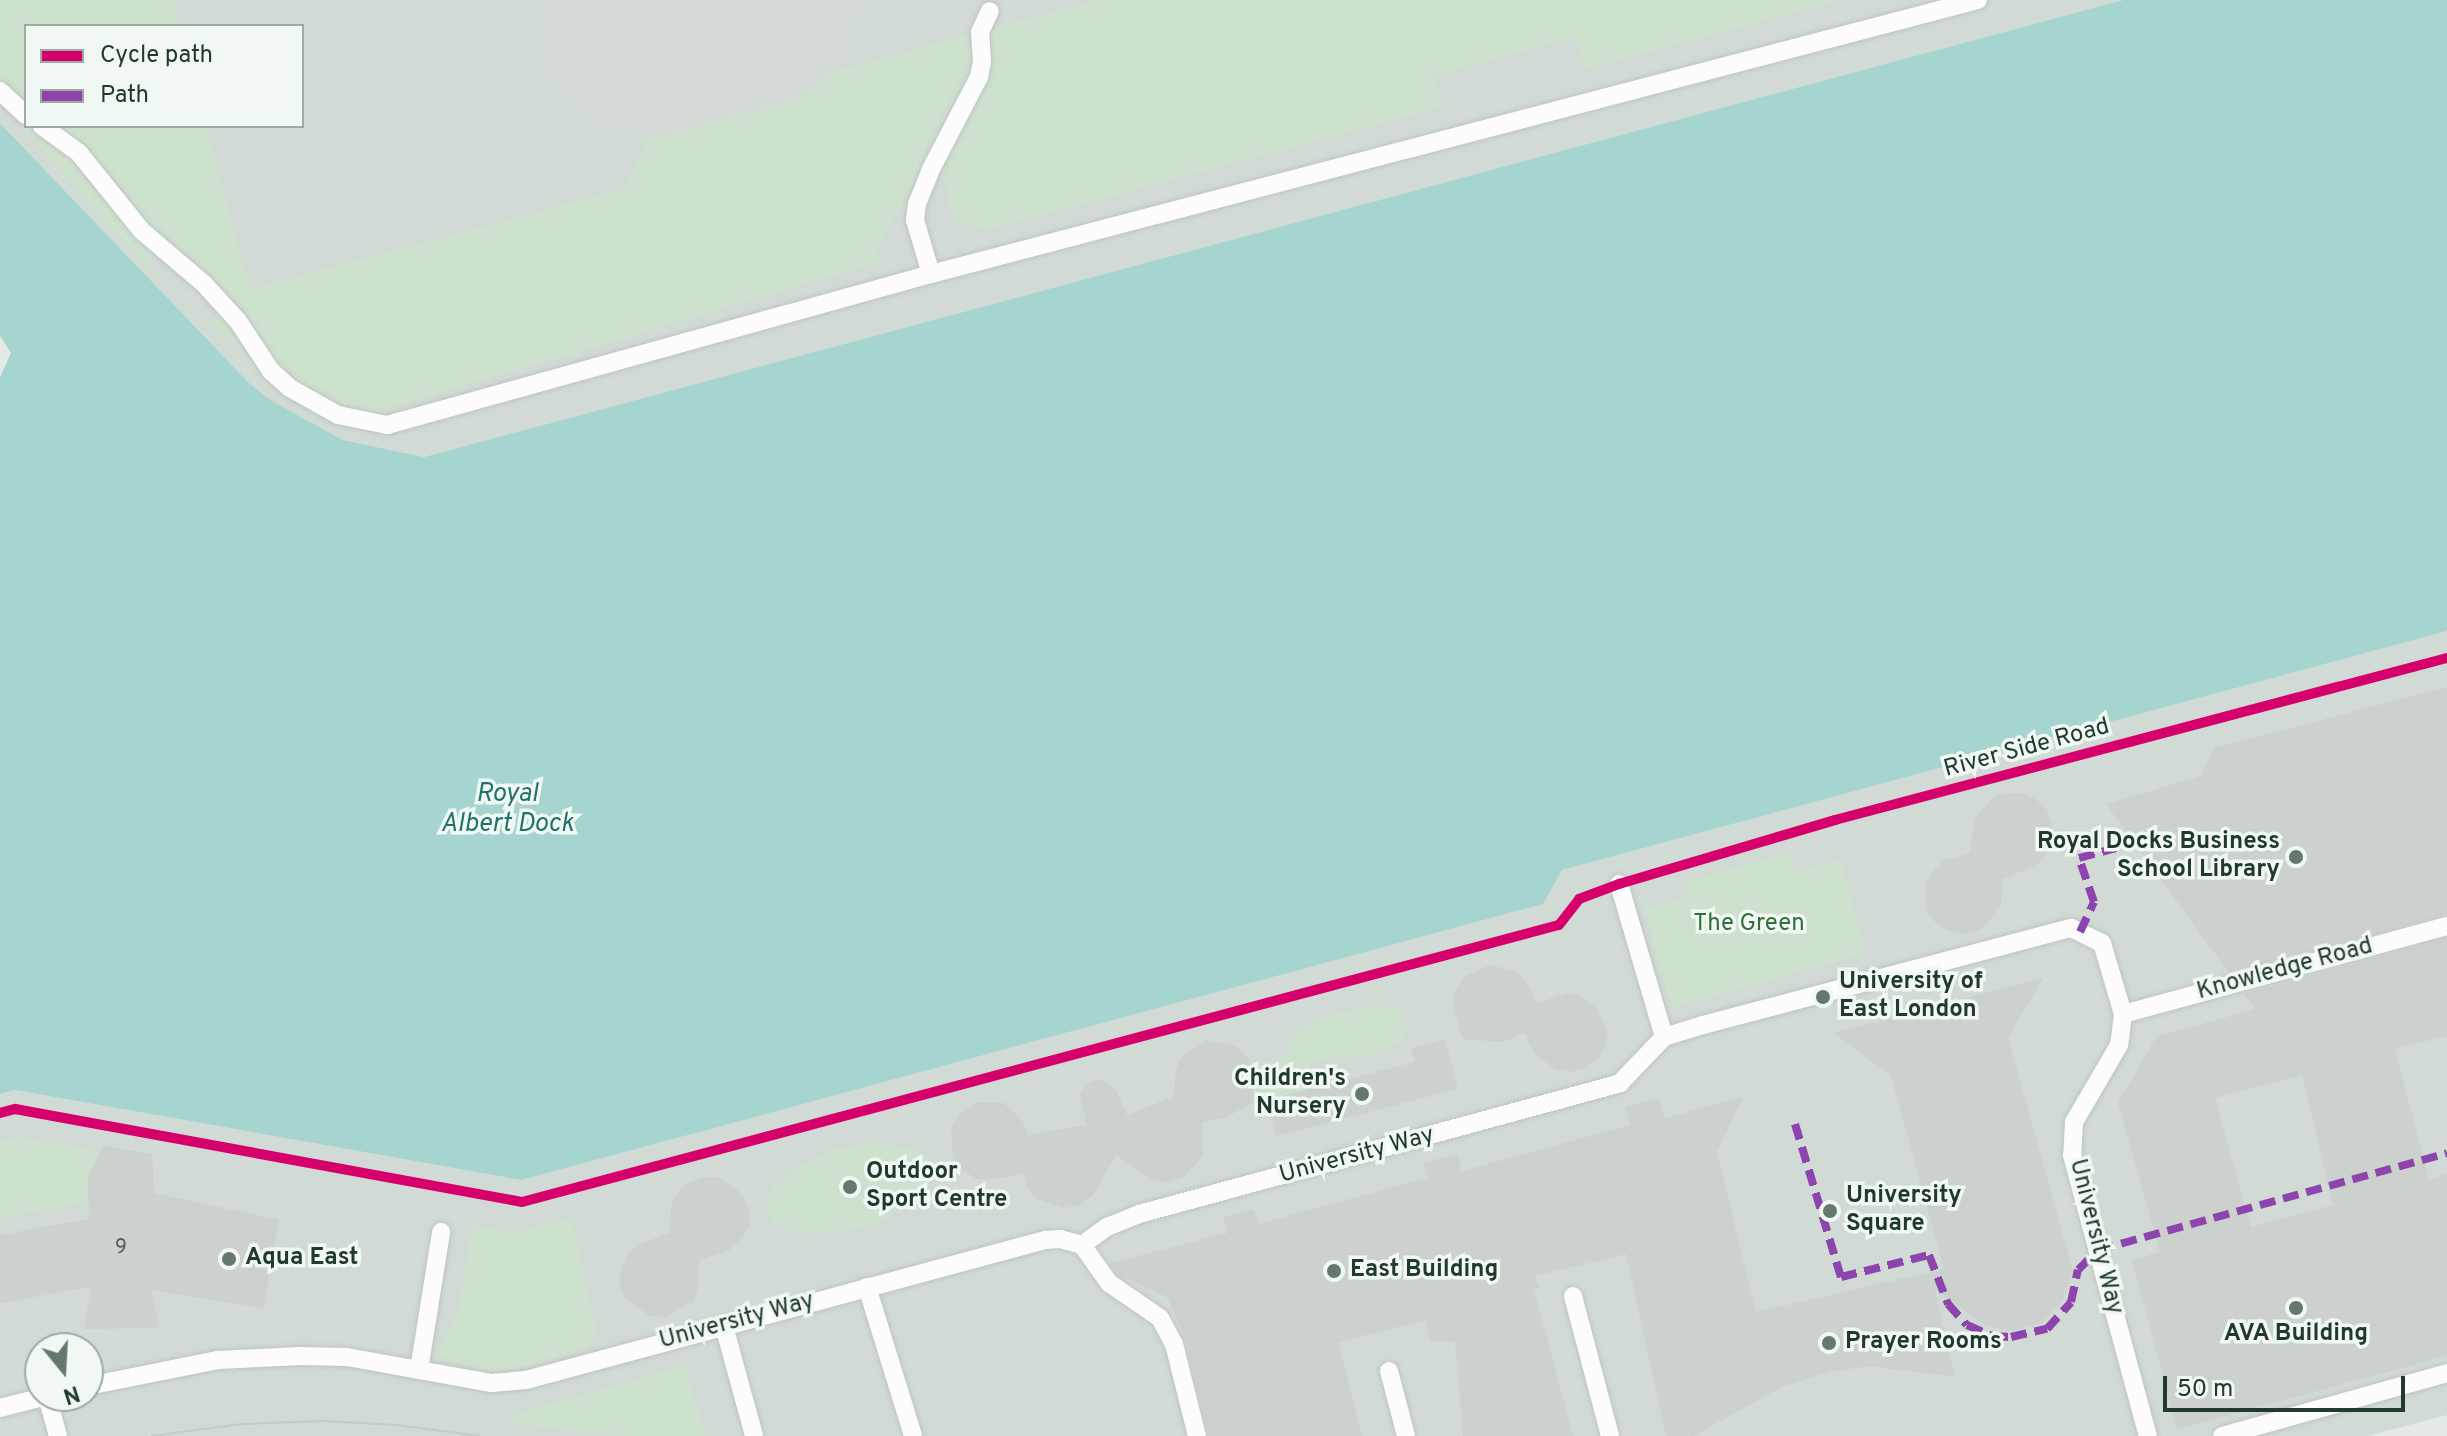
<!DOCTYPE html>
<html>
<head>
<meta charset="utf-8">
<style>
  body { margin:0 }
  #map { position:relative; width:2447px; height:1436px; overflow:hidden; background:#e3e9e5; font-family:Overpass,sans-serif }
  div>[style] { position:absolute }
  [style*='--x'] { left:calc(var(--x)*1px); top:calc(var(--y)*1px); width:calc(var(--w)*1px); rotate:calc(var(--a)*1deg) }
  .built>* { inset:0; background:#d1dad4 }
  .green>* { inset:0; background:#cde1ce }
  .water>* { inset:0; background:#a6d5d0 }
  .runway>* { height:218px; margin:-109px; padding:0 109px; transform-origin:109px; border-radius:109px; background:#d4dad6 }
  .building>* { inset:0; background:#ccd1ce }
  .roads { filter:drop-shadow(0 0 2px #c0c5c2) drop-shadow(0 0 2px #c0c5c2) }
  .lane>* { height:18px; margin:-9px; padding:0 9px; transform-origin:9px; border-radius:9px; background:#fbfcfb }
  .tram>* { height:2px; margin:-1px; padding:0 1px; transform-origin:1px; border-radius:1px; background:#c6cac8 }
  .quiet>* { height:8px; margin-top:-4px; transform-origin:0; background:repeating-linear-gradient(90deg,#8e44ad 0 16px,transparent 0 24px) }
  .cycleway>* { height:10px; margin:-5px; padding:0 5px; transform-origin:5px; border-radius:5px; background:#d6006c }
  .dots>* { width:22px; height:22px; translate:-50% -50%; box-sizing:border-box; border:4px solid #f1f7f3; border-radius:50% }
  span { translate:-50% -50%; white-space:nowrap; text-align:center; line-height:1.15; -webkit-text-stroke:7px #f1f7f3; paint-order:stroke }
  .number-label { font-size:20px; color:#4d6057 }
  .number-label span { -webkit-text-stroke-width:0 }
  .street-label { font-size:24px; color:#223a2e }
  .poi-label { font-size:24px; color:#223a2e; font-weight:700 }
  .right { translate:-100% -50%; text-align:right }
  .left { translate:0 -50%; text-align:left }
  .park-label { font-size:24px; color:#2f6f38 }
  .water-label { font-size:26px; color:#20736c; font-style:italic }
  .legend { position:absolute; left:24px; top:24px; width:280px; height:104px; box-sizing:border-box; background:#f1f7f3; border:2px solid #9eaba4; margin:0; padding:10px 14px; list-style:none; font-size:24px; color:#223a2e }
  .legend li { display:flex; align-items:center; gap:16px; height:40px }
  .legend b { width:40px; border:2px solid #9eaba4 }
  .north { position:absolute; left:24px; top:1332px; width:80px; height:80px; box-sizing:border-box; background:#f1f7f3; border:2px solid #9eaba4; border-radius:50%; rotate:162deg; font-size:22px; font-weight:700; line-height:32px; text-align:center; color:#223a2e }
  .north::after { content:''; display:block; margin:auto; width:28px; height:36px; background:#66776e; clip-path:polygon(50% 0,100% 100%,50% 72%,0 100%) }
  .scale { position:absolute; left:2163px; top:1376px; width:242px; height:36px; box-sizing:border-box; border:4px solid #223a2e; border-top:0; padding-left:10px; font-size:24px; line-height:28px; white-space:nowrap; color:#223a2e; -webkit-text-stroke:6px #f1f7f3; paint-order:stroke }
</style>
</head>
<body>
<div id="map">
  <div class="built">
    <i style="clip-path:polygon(evenodd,0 0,2123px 0,424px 457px,343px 440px,270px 400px,248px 382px,0 123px,0 0,26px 26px,302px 26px,302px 126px,26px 126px,26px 26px)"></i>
    <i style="clip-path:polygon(evenodd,2447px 631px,2447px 1415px,2367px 1436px,0 1436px,0 1094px,15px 1090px,521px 1180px,1542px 904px,1562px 870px,2447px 631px,40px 1348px,88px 1348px,88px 1396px,40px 1396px,40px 1348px)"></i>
  </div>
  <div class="green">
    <i style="clip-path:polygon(0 0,179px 0,173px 2px,180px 26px,26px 26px,26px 105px,0 80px)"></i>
    <i style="clip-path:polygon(1098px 0,1841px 0,1585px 69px,1575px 37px,1434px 76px,1442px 107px,986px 230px,957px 220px,949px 209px,943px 164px,988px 80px,992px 61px,990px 29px)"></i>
    <i style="clip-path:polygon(969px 35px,972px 61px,964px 92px,877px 249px,880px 262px,394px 406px,385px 414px,376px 416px,342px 408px,279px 369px,211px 281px,140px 216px,86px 150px,55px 126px,206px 126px,250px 289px,624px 189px,657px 119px)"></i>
    <i style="clip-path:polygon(14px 117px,71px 155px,108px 198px,149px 255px,159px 281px)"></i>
    <i style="clip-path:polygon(223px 314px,257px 366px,270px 381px,209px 321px)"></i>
    <i style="clip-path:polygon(1788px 853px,1794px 872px,1840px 859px,1866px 953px,1672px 1008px,1644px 909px,1689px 896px,1685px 882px)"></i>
    <i style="clip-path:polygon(1371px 1006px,1405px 1009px,1399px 1019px,1409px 1030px,1399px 1043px,1367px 1056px,1328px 1058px,1306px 1064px,1311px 1088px,1267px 1100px,1259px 1065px,1289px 1054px,1289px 1041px,1318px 1018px)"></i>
    <i style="clip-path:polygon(18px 1137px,100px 1151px,87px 1175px,87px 1202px,0 1218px,0 1142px)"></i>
    <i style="clip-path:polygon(874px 1143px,916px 1150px,931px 1162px,928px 1189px,885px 1220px,860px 1228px,814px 1233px,791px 1231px,774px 1224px,766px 1211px,767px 1199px,773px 1185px,789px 1172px,831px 1150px)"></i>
    <i style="clip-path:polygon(571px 1218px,597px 1334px,579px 1351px,504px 1371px,478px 1369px,442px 1358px,438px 1351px,458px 1314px,472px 1225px,511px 1233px)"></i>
    <i style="clip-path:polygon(685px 1366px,706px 1436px,620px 1436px,515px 1424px,511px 1415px)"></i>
  </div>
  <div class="water">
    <i style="clip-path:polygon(2123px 0,2447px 0,2447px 631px,1562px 870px,1543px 904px,521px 1180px,15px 1090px,0 1094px,0 377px,11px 353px,0 336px,0 123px,248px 382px,270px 400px,343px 440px,424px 457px)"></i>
  </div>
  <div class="runway">
    <i style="--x:649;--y:28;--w:105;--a:-15.5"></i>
  </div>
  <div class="building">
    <i style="clip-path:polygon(2447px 687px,2447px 914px,2229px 973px,2106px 804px,2201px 776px,2214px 748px)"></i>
    <i style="clip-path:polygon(2005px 793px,2021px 793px,2036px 799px,2047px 810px,2053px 826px,2052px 842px,2045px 857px,2035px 866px,2002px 879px,2001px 907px,1981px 930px,1965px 934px,1949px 931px,1935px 922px,1927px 911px,1925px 883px,1941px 861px,1970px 853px,1975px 819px,1992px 798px)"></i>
    <i style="clip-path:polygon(evenodd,2447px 938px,2447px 1036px,2395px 1049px,2429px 1179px,2447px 1174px,2447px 1356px,2177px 1429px,2132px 1260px,2160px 1252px,2118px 1103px,2156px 1037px,2255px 1009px,2244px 994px,2447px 938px,2302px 1075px,2333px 1205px,2251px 1227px,2215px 1098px,2302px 1075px)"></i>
    <i style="clip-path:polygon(1490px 965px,1517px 972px,1527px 982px,1536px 1003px,1572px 992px,1597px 1006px,1608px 1032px,1606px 1046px,1597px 1059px,1584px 1068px,1570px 1072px,1556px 1070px,1534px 1054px,1525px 1033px,1503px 1042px,1462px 1039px,1453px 1006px,1455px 991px,1463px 977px)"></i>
    <i style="clip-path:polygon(2043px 978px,2008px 1037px,2073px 1271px,2062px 1302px,2041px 1324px,2011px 1331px,1986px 1326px,1935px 1290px,1955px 1377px,1869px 1366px,1830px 1372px,1784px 1386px,1693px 1436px,1666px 1436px,1626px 1254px,1535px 1276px,1539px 1288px,1534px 1289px,1573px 1436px,1463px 1436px,1455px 1341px,1431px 1341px,1425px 1320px,1338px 1342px,1362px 1436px,1209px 1436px,1186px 1341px,1167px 1297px,1117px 1274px,1110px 1263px,1227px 1233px,1223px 1217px,1254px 1209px,1258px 1224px,1427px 1178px,1423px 1163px,1457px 1154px,1462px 1171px,1630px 1125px,1625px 1107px,1659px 1098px,1665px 1118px,1743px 1097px,1717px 1152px,1756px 1312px,1944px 1269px,1891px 1076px,1833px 1033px)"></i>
    <i style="clip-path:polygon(1445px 1039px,1458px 1089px,1276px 1136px,1267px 1100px,1415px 1062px,1411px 1048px)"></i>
    <i style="clip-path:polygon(1207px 1040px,1238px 1047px,1248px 1057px,1254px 1072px,1253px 1102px,1227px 1117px,1202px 1122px,1203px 1156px,1184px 1177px,1168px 1182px,1151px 1180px,1116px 1155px,1093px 1195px,1081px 1204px,1065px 1208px,1034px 1198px,1021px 1174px,990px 1180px,975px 1178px,962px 1170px,953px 1158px,951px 1126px,962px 1112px,976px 1102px,1004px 1103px,1022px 1120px,1029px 1135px,1087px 1125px,1079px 1094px,1086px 1084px,1099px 1079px,1115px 1088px,1127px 1115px,1174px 1096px,1176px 1069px,1181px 1057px)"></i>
    <i style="clip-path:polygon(104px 1146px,152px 1154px,154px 1193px,279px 1220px,264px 1308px,151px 1290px,160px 1328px,84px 1329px,91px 1287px,0 1303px,0 1235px,89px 1219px,88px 1176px)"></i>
    <i style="clip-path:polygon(703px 1177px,718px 1177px,743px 1194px,749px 1209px,749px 1225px,743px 1238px,730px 1250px,699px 1260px,699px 1285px,694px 1301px,666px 1317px,649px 1316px,625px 1298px,620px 1284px,621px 1268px,627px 1254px,639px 1244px,670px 1233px,671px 1206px,677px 1193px,688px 1183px)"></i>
  </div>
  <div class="roads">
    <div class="lane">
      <i style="--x:0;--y:91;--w:35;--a:43"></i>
      <i style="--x:42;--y:126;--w:46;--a:36.1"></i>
      <i style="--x:79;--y:153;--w:100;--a:51.1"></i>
      <i style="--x:142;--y:231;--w:82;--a:40.5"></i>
      <i style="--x:204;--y:284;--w:50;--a:47.4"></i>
      <i style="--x:238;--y:321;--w:60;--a:56.6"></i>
      <i style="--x:271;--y:371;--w:25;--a:42"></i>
      <i style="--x:290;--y:388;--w:55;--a:29.4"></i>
      <i style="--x:338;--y:415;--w:50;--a:11.5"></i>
      <i style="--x:387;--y:425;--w:565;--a:-15.51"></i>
      <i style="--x:931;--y:274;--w:1082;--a:-14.67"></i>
      <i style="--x:931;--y:274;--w:56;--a:-106.5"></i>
      <i style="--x:915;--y:220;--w:16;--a:-83"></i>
      <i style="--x:917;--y:204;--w:35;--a:-68"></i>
      <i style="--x:930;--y:171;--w:106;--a:-62.5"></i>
      <i style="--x:979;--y:77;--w:16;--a:-79"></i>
      <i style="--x:982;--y:61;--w:29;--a:-94"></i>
      <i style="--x:980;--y:32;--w:23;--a:-65"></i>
      <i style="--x:1619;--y:884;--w:159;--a:73.6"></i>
      <i style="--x:2123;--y:1014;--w:336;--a:-15.2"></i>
      <i style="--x:1082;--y:1245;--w:47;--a:54.6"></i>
      <i style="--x:1109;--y:1283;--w:62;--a:34.5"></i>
      <i style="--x:1160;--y:1318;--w:30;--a:62"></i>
      <i style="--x:1174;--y:1344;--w:95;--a:76"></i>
      <i style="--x:867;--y:1287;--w:156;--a:72.8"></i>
      <i style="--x:1573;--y:1296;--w:145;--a:75.2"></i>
      <i style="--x:724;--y:1326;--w:114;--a:74.7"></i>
      <i style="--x:419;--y:1370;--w:140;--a:-80.9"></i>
      <i style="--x:1389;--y:1371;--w:67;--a:75.3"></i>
      <i style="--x:88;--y:1386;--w:133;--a:-11.3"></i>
      <i style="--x:218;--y:1360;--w:83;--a:-2.8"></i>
      <i style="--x:301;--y:1356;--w:46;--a:1.2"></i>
      <i style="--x:347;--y:1357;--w:147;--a:10.2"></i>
      <i style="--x:492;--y:1383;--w:34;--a:-5"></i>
      <i style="--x:526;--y:1380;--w:538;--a:-15.1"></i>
      <i style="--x:1045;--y:1240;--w:15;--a:-4"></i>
      <i style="--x:1060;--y:1239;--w:23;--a:15"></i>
      <i style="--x:1082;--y:1245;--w:31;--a:-36"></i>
      <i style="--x:1107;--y:1227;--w:35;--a:-22"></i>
      <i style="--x:1139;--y:1214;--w:499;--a:-15.2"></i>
      <i style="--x:1620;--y:1083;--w:64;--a:-46.3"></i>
      <i style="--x:1664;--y:1037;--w:41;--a:-17.1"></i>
      <i style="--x:1703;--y:1025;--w:381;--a:-14.8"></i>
      <i style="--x:2071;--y:928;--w:34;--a:26"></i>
      <i style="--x:2102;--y:943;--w:74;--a:73.5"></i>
      <i style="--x:2123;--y:1014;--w:31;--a:97"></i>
      <i style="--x:2119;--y:1045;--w:89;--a:120.3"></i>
      <i style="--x:2074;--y:1122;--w:33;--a:93"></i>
      <i style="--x:2072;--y:1155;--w:291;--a:74.9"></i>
      <i style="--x:47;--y:1396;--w:41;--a:74.6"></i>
      <i style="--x:0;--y:1408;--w:49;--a:-14.3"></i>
      <i style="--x:2222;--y:1436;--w:234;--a:-15.6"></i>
    </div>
  </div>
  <div class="tram">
    <i style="--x:152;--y:1436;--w:90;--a:-7.7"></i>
    <i style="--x:241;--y:1424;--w:84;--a:-2"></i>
    <i style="--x:325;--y:1421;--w:71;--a:3.2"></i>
    <i style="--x:396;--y:1425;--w:84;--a:7.5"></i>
  </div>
  <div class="quiet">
    <i style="--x:2080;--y:932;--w:33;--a:-65"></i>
    <i style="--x:2094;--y:902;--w:46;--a:-108.8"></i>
    <i style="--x:2079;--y:858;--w:38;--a:-15"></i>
    <i style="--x:1795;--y:1124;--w:160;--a:73.3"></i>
    <i style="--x:1841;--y:1277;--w:91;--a:-14"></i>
    <i style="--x:1929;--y:1255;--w:53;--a:68.8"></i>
    <i style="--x:1948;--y:1304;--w:28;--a:48"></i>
    <i style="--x:1967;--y:1325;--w:27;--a:24"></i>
    <i style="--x:1992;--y:1336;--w:19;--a:3"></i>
    <i style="--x:2011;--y:1337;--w:37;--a:-13"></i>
    <i style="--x:2047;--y:1329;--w:36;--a:-48"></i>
    <i style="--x:2071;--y:1302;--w:33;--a:-78"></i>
    <i style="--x:2078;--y:1270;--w:28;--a:-45"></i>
    <i style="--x:2098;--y:1250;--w:362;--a:-15.5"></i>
  </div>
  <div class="cycleway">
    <i style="--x:0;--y:1113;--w:16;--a:-15"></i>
    <i style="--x:15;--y:1109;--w:515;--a:10.39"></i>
    <i style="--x:522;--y:1202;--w:1073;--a:-14.96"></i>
    <i style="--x:1559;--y:925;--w:33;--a:-52"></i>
    <i style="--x:1579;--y:899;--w:43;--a:-20.6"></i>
    <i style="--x:1619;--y:884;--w:225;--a:-16.5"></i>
    <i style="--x:1835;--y:820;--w:633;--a:-14.83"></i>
  </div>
  <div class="dots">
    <i style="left:2296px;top:857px;background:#66776e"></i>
    <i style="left:1823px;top:997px;background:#66776e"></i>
    <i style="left:1362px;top:1094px;background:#66776e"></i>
    <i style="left:850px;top:1187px;background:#66776e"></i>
    <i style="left:1830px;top:1211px;background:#66776e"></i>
    <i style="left:229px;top:1259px;background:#66776e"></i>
    <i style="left:1334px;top:1271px;background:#66776e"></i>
    <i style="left:2296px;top:1308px;background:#66776e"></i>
    <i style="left:1829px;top:1343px;background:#66776e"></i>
  </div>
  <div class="number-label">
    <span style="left:121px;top:1248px">9</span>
  </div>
  <div class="street-label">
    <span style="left:2027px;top:749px;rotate:-15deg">River Side Road</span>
    <span style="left:2285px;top:970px;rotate:-15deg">Knowledge Road</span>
    <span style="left:1357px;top:1156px;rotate:-15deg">University Way</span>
    <span style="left:2095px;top:1237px;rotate:76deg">University Way</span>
    <span style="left:737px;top:1322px;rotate:-15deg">University Way</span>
  </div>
  <div class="poi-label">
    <span class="right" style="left:2280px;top:857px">Royal Docks Business<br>School Library</span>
    <span class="left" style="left:1839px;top:997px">University of<br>East London</span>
    <span class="right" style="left:1346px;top:1094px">Children's<br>Nursery</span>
    <span class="left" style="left:866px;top:1187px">Outdoor<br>Sport Centre</span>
    <span class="left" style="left:1846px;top:1211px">University<br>Square</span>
    <span class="left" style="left:245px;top:1259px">Aqua East</span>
    <span class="left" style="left:1350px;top:1271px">East Building</span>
    <span style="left:2296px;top:1335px">AVA Building</span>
    <span class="left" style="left:1845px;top:1343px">Prayer Rooms</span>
  </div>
  <div class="park-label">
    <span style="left:1749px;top:925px">The Green</span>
  </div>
  <div class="water-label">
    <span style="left:507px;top:810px">Royal<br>Albert Dock</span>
  </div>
  <ul class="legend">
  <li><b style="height:10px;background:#d6006c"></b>Cycle path</li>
  <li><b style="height:10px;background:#8e44ad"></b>Path</li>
  </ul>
  <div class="north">N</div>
  <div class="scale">50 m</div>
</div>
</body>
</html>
